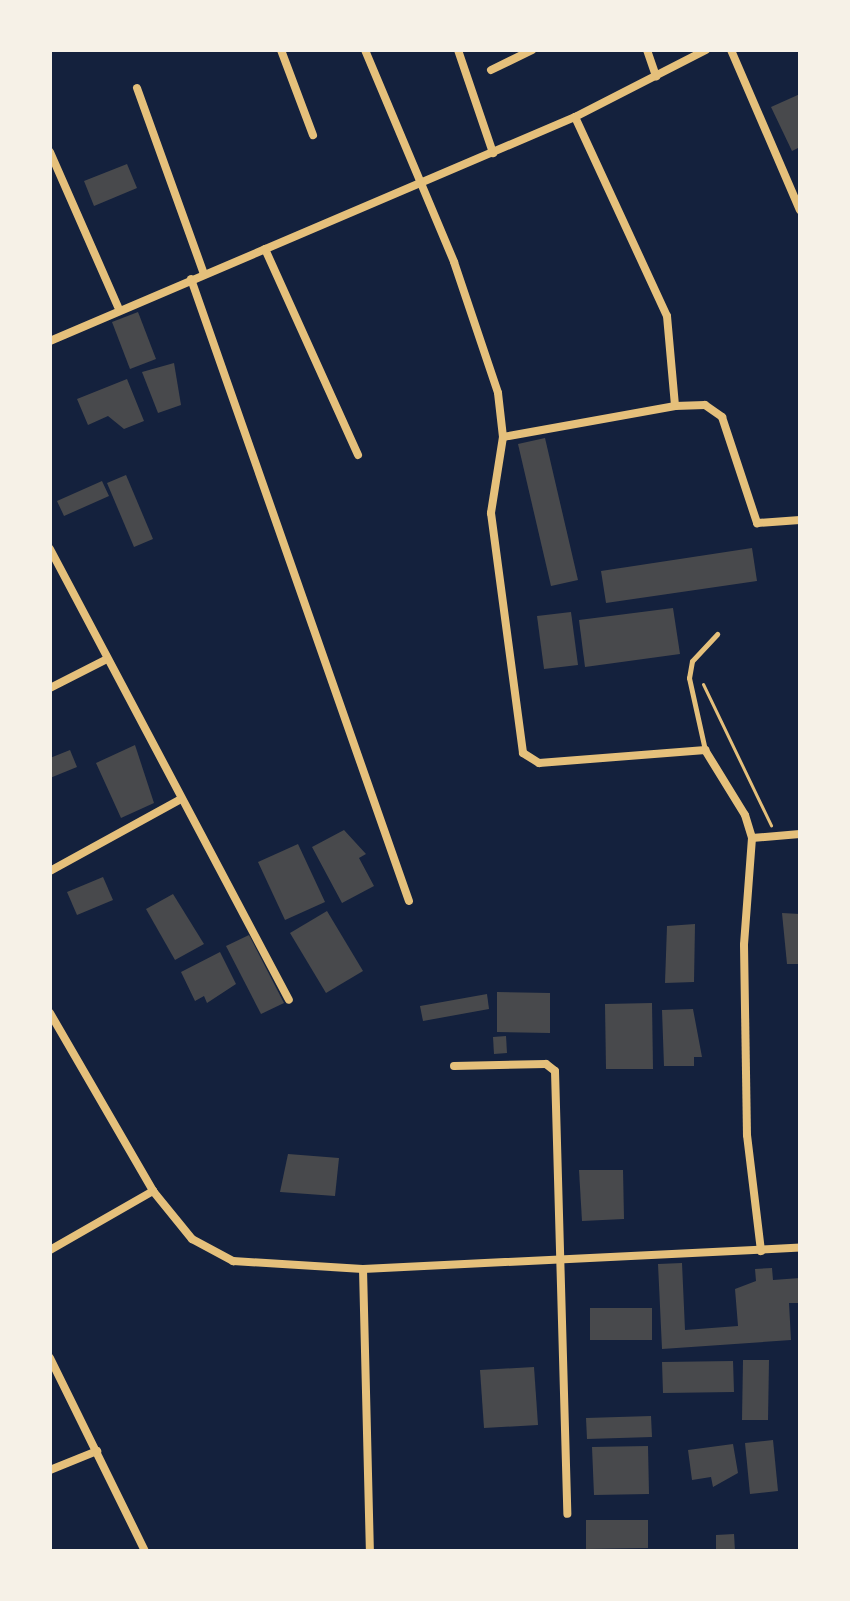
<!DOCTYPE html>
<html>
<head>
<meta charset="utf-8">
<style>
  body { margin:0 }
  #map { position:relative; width:850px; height:1601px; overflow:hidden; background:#14213d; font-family:"IBM Plex Sans",sans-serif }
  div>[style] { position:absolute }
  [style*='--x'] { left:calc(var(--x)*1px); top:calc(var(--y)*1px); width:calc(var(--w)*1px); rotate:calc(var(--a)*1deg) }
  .building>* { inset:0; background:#48494c }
  .path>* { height:3px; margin:-1.5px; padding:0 1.5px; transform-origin:1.5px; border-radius:1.5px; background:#e5c07b }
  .service>* { height:5px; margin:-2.5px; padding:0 2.5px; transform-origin:2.5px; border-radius:2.5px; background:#e5c07b }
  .minor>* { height:8px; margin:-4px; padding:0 4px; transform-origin:4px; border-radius:4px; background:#e5c07b }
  span { translate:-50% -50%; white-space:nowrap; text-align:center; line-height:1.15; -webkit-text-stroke:7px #f6f1e7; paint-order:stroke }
  .frame { position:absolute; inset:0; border:52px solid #f6f1e7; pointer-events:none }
</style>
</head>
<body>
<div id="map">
  <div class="building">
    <i style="clip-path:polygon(800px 94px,800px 147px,792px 151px,771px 107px)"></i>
    <i style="clip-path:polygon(127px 164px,137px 188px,94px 206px,84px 181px)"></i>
    <i style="clip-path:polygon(138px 312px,156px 359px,130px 369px,112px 322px)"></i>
    <i style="clip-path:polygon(174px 363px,181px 405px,158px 413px,142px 372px)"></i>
    <i style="clip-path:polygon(127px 379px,144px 421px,124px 429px,108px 416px,88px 425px,77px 399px)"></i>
    <i style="clip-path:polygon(545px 438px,578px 580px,551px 586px,518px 444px)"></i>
    <i style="clip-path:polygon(126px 475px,153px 539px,134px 547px,107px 483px)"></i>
    <i style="clip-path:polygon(102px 481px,109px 496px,64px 516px,57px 501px)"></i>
    <i style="clip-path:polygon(752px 548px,757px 581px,606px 603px,601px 571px)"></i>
    <i style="clip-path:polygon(673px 608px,680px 654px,585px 667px,579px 620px)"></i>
    <i style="clip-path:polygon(571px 612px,578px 665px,544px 669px,537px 616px)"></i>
    <i style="clip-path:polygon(135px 745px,154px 803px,121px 818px,96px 763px)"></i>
    <i style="clip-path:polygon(70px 750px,77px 767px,50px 778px,50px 758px)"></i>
    <i style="clip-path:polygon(344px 830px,366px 854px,359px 858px,374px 886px,342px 903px,312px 847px)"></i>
    <i style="clip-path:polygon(298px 844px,325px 902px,285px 920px,258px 862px)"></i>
    <i style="clip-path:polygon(103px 877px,113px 900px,77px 915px,67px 892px)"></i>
    <i style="clip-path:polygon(173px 894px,204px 944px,175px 960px,146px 909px)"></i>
    <i style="clip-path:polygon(327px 911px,363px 971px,326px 993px,290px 933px)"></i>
    <i style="clip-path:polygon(782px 913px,800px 914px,800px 964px,787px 964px)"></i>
    <i style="clip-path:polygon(695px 924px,694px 982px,665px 983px,667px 926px)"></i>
    <i style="clip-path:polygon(249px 935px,284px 1003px,261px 1014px,226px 946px)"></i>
    <i style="clip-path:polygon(220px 952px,236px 984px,207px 1003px,204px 996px,195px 1001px,181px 972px)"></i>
    <i style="clip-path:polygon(497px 992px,550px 993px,550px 1033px,497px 1032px)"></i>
    <i style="clip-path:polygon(487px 994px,489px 1009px,423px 1021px,420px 1006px)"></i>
    <i style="clip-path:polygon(652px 1003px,653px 1069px,606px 1069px,605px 1004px)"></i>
    <i style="clip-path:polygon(693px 1009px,702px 1057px,694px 1057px,694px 1066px,664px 1066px,662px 1010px)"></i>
    <i style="clip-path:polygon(506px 1036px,507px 1053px,494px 1054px,493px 1037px)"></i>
    <i style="clip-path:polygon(288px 1154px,339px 1158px,335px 1196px,280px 1192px)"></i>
    <i style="clip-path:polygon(579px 1170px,623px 1170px,624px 1219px,582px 1221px)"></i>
    <i style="clip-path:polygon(682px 1263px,685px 1330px,738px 1326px,735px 1289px,756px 1281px,755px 1269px,772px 1268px,773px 1280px,800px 1278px,800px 1303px,789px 1303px,791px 1340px,662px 1349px,658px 1264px)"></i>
    <i style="clip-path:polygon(590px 1308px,652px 1308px,652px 1340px,590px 1340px)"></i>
    <i style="clip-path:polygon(743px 1360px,769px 1360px,768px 1420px,742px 1420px)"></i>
    <i style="clip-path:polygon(733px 1361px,734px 1392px,663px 1393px,662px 1362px)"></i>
    <i style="clip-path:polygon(534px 1367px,538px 1425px,484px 1428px,480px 1370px)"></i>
    <i style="clip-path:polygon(651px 1416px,652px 1437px,587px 1439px,586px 1418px)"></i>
    <i style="clip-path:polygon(773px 1440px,778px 1491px,750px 1494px,745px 1443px)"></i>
    <i style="clip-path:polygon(733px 1444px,738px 1473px,713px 1487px,711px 1477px,692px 1480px,688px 1450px)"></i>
    <i style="clip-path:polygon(648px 1446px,649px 1494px,594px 1495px,592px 1447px)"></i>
    <i style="clip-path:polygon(586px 1520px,648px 1520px,648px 1548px,586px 1549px)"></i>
    <i style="clip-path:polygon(734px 1534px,735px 1551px,716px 1551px,716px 1535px)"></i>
  </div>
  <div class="path">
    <i style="--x:703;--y:684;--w:157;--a:64.3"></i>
  </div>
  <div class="service">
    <i style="--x:705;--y:750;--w:74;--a:-102.5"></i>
    <i style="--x:689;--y:678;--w:17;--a:-80"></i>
    <i style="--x:692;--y:661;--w:37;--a:-47"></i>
  </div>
  <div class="minor">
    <i style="--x:281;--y:50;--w:91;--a:69.4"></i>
    <i style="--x:365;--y:50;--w:230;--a:67.2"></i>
    <i style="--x:454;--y:262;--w:138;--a:71.4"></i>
    <i style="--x:498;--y:393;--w:44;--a:83.5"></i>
    <i style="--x:503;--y:437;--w:77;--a:99"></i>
    <i style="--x:491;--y:513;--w:242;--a:82.4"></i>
    <i style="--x:523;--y:753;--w:19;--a:32"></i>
    <i style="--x:539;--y:763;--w:167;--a:-4.5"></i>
    <i style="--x:705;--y:750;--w:76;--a:58.4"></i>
    <i style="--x:745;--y:815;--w:24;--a:73"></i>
    <i style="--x:752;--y:838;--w:107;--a:94.3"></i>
    <i style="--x:744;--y:945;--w:190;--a:89.1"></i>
    <i style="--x:747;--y:1135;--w:117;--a:83.1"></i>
    <i style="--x:458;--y:50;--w:109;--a:71.2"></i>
    <i style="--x:647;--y:50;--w:28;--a:71"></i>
    <i style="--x:731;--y:50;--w:174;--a:66.7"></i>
    <i style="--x:491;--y:70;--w:46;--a:-26"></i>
    <i style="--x:137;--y:88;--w:198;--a:70.2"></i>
    <i style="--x:575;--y:117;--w:219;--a:65.2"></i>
    <i style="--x:667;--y:316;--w:90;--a:84.9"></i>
    <i style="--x:675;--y:406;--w:30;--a:-2"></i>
    <i style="--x:705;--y:405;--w:21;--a:35"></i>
    <i style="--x:722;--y:417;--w:112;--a:71.7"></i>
    <i style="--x:757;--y:523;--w:43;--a:-4"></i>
    <i style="--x:50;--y:152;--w:169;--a:66.3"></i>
    <i style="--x:265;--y:249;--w:226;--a:65.7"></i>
    <i style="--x:191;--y:279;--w:659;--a:70.69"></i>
    <i style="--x:50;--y:341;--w:571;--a:-23.11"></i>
    <i style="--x:575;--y:117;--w:147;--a:-27.1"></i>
    <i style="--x:503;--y:437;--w:175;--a:-10.2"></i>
    <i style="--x:50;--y:549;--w:510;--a:62.08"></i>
    <i style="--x:50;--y:688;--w:64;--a:-27"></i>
    <i style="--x:752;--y:838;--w:48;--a:-4.8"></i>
    <i style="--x:50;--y:871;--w:149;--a:-28.8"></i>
    <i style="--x:50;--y:1013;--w:206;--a:59.9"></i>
    <i style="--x:153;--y:1191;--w:62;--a:50.9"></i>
    <i style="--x:192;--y:1239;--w:47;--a:28.2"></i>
    <i style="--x:233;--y:1261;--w:130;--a:3.5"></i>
    <i style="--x:363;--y:1269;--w:438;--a:-2.8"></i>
    <i style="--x:454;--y:1066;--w:92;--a:-1.2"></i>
    <i style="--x:546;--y:1064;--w:11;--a:38"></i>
    <i style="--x:555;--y:1071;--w:443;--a:88.4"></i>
    <i style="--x:50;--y:1250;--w:119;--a:-29.8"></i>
    <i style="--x:363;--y:1269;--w:282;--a:88.6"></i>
    <i style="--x:50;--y:1358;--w:215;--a:63.8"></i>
    <i style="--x:50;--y:1470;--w:51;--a:-22"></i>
  </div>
  <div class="frame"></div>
</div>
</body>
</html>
